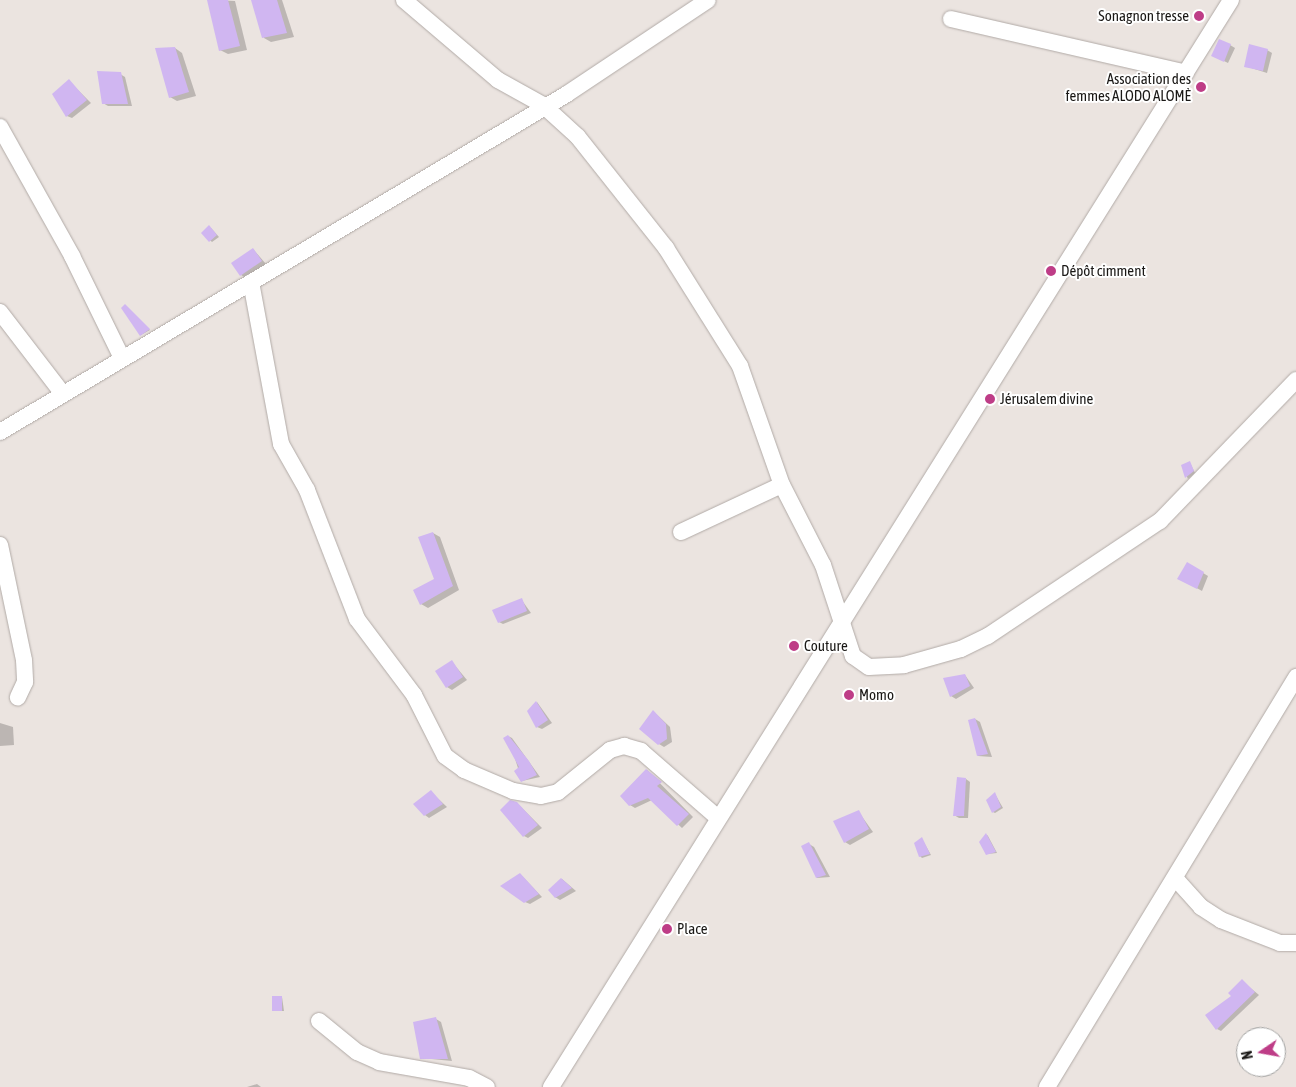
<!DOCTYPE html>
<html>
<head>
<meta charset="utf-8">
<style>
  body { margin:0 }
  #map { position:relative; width:1296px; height:1087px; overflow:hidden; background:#ebe4e0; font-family:"Asap Condensed",sans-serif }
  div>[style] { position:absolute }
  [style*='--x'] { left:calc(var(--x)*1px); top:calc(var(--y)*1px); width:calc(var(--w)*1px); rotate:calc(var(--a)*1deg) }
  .shadow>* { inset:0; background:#0003 }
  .building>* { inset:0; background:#d0b6f1 }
  .roads { filter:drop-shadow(0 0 1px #b1aaa6) drop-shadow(0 0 1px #b1aaa6) }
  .minor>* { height:16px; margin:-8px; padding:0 8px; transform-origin:8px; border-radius:8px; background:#fff }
  .dots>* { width:14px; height:14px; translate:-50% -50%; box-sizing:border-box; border:2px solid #fff; border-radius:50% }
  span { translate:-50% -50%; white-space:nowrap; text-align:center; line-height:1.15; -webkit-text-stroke:4px #fff; paint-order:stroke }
  .poi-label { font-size:15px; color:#1a1816 }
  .right { translate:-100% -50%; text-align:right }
  .left { translate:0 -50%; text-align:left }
  .north { position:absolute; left:1236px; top:1027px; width:50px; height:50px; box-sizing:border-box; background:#fff; border:1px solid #a3a3a2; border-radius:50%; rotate:258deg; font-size:14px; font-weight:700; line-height:20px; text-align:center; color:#1a1816 }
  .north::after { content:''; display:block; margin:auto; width:18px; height:22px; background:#be3d87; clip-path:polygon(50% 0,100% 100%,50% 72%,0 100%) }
</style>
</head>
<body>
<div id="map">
  <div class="shadow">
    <i style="clip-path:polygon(215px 0,235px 1px,247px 50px,228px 54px,220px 50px)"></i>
    <i style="clip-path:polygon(253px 0,282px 0,294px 37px,271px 42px,264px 38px)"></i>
    <i style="clip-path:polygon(1230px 45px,1235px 48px,1228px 63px,1218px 58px)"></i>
    <i style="clip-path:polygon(175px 48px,182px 53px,196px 96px,177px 101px,170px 97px)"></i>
    <i style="clip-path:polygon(1267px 50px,1272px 53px,1267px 73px,1245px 66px)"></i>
    <i style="clip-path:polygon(120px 74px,125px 77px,132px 106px,108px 106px,103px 103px)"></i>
    <i style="clip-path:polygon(69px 81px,91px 103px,72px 118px,67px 116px)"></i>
    <i style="clip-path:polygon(211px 228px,219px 237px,212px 242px,202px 233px)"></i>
    <i style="clip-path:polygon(253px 249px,266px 264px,246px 278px,241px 275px)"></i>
    <i style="clip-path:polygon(127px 307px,150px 330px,141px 335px)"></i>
    <i style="clip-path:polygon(1190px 463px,1195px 473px,1188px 479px,1182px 466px)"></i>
    <i style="clip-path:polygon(433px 533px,440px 537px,459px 590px,428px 608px,421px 604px,435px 580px)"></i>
    <i style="clip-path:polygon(1188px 564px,1208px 576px,1202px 591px,1179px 578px)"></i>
    <i style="clip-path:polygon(521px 599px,531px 613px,503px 624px,499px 622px)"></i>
    <i style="clip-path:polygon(452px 662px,467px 680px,452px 690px,447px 687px)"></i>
    <i style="clip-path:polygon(965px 675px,974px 688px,956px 699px,951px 696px)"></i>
    <i style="clip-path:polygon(537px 702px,552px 723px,542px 729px,537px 727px)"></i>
    <i style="clip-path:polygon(653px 711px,670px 727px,672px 742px,664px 747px,659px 744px)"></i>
    <i style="clip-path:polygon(975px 719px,980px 722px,992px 757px,978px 756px)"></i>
    <i style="clip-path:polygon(0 723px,13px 727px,14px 745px,0 746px)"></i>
    <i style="clip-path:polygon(508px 736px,512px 738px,540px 777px,522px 781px)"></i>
    <i style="clip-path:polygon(647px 770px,693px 817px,682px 828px,652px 800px,635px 808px,630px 805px)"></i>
    <i style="clip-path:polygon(966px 779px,970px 782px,968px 818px,959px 818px,954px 815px)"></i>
    <i style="clip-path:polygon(431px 792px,447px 807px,429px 818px,425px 815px)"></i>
    <i style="clip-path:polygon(995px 794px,1003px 808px,995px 813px,993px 812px)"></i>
    <i style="clip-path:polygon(517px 803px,542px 828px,528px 838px,524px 836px)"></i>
    <i style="clip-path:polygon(858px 811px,873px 832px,850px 845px,845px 842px)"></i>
    <i style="clip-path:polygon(987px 835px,988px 836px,997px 853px,987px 854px)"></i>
    <i style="clip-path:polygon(922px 839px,931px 855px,922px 858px,920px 856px)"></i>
    <i style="clip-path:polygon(809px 844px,814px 847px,830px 877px,817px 878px)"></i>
    <i style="clip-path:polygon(520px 875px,524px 878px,542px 897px,530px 904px,525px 902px)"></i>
    <i style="clip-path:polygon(562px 879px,576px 891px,560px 900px,555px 897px)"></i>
    <i style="clip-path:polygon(1242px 981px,1259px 995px,1221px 1031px,1217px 1029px)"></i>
    <i style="clip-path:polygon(282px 997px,284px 1011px,275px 1011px,273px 1010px)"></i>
    <i style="clip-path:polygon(436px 1019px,441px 1022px,452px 1061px,421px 1058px)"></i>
    <i style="clip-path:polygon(257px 1084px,261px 1087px,247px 1087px)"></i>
  </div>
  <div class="building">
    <i style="clip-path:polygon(207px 0,228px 0,240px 46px,219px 51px)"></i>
    <i style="clip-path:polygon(251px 0,277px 0,287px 33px,262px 38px)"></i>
    <i style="clip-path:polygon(1219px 39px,1231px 44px,1224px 62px,1211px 56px)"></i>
    <i style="clip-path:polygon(1249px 44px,1268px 49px,1263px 71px,1244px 67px)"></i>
    <i style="clip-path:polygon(175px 47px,189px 92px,169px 98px,155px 48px)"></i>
    <i style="clip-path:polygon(97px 71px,121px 72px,128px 104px,102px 104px)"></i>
    <i style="clip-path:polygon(69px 79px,87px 100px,66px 117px,52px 94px)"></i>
    <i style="clip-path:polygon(209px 225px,217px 235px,209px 242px,201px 233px)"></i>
    <i style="clip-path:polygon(253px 248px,262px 261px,240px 276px,231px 263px)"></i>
    <i style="clip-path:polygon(125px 304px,150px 329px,140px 336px,121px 308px)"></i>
    <i style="clip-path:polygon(1190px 461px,1194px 471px,1185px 478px,1181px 465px)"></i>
    <i style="clip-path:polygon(433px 532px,453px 586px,420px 605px,413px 590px,434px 579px,418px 537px)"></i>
    <i style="clip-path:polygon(1187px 562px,1204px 572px,1197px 589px,1177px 579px)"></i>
    <i style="clip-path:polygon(522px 598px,527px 611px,498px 623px,492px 610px)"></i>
    <i style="clip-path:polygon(452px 660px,463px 677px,446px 688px,435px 671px)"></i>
    <i style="clip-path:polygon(965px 674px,970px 686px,950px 697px,943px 678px)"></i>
    <i style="clip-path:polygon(536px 701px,548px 720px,536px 728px,527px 711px)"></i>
    <i style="clip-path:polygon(653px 710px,666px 724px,667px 739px,658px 745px,639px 729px)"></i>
    <i style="clip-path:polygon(975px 718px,988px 754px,977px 756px,968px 720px)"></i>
    <i style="clip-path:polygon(508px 735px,529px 761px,537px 775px,521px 782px,514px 771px,519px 767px,503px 738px)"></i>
    <i style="clip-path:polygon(646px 769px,662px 782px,657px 786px,689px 814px,677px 826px,648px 798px,629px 806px,620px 796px)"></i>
    <i style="clip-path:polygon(957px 777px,966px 778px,964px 816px,953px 816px)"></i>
    <i style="clip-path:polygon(431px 790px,443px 804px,424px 816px,413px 804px)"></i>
    <i style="clip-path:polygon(995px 792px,1001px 807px,992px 813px,986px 800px)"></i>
    <i style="clip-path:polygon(510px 800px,517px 802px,538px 825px,523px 837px,500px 810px)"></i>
    <i style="clip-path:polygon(859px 810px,869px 829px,844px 843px,833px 821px)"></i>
    <i style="clip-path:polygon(986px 833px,996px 852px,986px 855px,979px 842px)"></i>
    <i style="clip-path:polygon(922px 837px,930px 854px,919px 857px,914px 843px)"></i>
    <i style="clip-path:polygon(809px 842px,826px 875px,816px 878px,801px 846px)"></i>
    <i style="clip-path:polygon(520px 873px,539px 894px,524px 903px,500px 886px)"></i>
    <i style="clip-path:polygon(561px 878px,572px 888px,555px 898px,548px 890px)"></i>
    <i style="clip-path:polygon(1242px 979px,1255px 992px,1216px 1030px,1205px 1015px,1231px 996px,1228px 993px)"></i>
    <i style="clip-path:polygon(272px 996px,282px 996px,282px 1011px,272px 1011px)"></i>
    <i style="clip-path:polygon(436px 1017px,448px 1059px,420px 1059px,413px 1022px)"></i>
  </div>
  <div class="roads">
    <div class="minor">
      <i style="--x:404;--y:0;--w:123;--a:40.4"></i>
      <i style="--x:498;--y:80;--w:51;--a:29.1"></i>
      <i style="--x:543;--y:105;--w:47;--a:42.4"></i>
      <i style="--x:578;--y:137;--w:142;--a:51.6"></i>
      <i style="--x:666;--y:248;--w:139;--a:57.9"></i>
      <i style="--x:740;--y:366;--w:126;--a:70.6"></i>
      <i style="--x:951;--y:19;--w:241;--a:12.9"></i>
      <i style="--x:0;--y:127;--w:148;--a:60.8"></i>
      <i style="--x:72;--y:256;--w:114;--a:63.9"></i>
      <i style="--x:251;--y:282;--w:165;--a:79.5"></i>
      <i style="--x:281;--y:444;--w:53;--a:60.5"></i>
      <i style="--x:307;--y:490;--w:138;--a:68.8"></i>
      <i style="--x:357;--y:619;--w:95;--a:53.1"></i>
      <i style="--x:414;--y:695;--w:68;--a:63.1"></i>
      <i style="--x:445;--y:756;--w:24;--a:36"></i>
      <i style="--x:464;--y:770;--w:53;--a:23.2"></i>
      <i style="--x:513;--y:791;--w:28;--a:10"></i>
      <i style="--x:541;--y:796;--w:17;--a:-13"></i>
      <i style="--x:558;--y:792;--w:67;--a:-38.9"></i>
      <i style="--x:610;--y:750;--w:15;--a:-16"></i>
      <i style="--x:624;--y:746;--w:18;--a:16"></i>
      <i style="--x:641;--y:751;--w:101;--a:41"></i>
      <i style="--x:0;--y:312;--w:103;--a:52.5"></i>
      <i style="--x:0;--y:432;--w:660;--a:-30.8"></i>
      <i style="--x:567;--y:94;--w:169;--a:-33.7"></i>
      <i style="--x:681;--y:532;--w:111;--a:-25"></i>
      <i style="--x:782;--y:485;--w:90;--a:62.9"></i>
      <i style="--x:823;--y:565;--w:96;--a:71.8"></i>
      <i style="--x:853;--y:656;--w:19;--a:35"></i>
      <i style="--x:869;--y:667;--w:35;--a:-3"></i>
      <i style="--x:904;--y:665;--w:59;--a:-15.7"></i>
      <i style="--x:961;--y:649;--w:30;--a:-26"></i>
      <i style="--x:988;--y:636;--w:207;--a:-33.8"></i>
      <i style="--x:1160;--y:521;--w:196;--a:-46"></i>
      <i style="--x:0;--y:545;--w:117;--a:78.2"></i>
      <i style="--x:24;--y:660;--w:22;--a:87"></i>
      <i style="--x:25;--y:682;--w:17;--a:115"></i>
      <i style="--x:1175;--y:878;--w:39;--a:48"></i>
      <i style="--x:1201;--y:907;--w:24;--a:33"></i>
      <i style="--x:1221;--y:920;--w:63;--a:21.3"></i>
      <i style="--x:1280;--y:943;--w:16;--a:0"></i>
      <i style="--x:319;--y:1021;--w:49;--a:39.2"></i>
      <i style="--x:357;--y:1052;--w:24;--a:24"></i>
      <i style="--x:379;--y:1062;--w:91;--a:10.1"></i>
      <i style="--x:469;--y:1078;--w:20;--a:27"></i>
      <i style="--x:551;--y:1087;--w:1282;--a:-57.97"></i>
      <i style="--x:1047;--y:1087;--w:480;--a:-58.7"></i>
    </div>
  </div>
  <div class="dots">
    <i style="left:1199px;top:16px;background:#be3d87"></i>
    <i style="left:1201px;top:87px;background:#be3d87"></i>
    <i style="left:1051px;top:271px;background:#be3d87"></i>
    <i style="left:990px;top:399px;background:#be3d87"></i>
    <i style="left:794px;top:646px;background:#be3d87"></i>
    <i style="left:849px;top:695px;background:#be3d87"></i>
    <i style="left:667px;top:929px;background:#be3d87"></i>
  </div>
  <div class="poi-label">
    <span class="right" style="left:1189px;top:16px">Sonagnon tresse</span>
    <span class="right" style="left:1191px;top:87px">Association des<br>femmes ALODO ALOMÈ</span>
    <span class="left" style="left:1061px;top:271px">Dépôt cimment</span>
    <span class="left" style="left:1000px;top:399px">Jérusalem divine</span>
    <span class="left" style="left:804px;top:646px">Couture</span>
    <span class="left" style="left:859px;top:695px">Momo</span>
    <span class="left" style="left:677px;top:929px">Place</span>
  </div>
  <div class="north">N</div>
</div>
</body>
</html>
